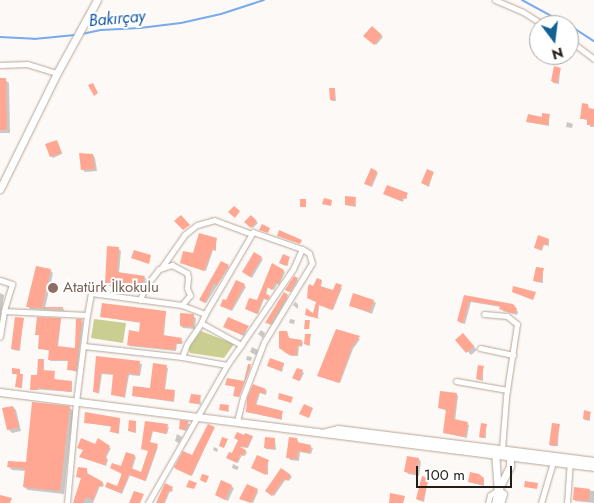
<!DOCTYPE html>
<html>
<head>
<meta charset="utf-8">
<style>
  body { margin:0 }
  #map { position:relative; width:594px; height:503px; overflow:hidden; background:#fdf9f6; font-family:Jost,sans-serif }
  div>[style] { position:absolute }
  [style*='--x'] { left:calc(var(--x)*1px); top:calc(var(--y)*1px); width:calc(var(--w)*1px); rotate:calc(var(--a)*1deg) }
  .green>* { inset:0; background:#cace91 }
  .shadow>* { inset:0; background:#0003 }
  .stream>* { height:2px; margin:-1px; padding:0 1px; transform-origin:1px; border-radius:1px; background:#79abec }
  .building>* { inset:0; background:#ffa792 }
  .roads { filter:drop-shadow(0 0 1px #b6a698) drop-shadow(0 0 1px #b6a698) }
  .street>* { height:5px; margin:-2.5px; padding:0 2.5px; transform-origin:2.5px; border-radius:2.5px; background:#fff }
  .secondary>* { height:7px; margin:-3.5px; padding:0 3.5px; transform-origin:3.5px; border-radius:3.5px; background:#fff }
  .dots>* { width:14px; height:14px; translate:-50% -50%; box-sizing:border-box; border:2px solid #fff; border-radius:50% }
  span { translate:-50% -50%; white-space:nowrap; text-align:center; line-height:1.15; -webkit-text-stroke:4px #fff; paint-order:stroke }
  .education-label { font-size:15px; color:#785e54 }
  .left { translate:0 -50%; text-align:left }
  .water-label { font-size:16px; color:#1054a0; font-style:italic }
  .north { position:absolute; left:529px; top:15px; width:50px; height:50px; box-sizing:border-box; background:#fff; border:1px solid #a7a5a2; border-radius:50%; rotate:165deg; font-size:14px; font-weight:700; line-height:20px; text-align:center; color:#231d17 }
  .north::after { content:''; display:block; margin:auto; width:18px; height:22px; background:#126193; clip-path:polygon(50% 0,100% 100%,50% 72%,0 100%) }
  .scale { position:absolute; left:416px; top:466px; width:96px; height:22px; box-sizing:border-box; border:2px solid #231d17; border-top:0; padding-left:6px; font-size:15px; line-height:18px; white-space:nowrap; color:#231d17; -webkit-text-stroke:4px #fff; paint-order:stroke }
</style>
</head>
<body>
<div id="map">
  <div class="green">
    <i style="clip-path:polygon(94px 319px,126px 323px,123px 343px,91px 338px)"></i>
    <i style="clip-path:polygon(201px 331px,234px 344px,224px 358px,190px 353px,188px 348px)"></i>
  </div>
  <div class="shadow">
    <i style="clip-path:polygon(372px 28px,383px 37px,376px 45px,365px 36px)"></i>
    <i style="clip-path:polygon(560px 69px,559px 84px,553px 83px,552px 81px)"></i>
    <i style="clip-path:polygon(0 80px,5px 80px,9px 83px,10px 133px,0 133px)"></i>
    <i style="clip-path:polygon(335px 89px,336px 101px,332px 101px,331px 100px)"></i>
    <i style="clip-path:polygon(588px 105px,590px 110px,594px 110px,594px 127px,590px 127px,588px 121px,581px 118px)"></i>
    <i style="clip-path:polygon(549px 116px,549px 126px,527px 122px,543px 119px)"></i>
    <i style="clip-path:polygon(567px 122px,573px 124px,572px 128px,566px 127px)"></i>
    <i style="clip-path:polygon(57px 141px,62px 154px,53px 158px,51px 156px)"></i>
    <i style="clip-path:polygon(93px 155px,95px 158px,97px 171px,85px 172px,82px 169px)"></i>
    <i style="clip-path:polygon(372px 170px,378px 173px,372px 187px,367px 185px)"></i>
    <i style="clip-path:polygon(433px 173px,429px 187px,424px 184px)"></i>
    <i style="clip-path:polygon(407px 194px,407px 199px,404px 198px,403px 202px,386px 195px)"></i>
    <i style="clip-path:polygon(355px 198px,356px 207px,346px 205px)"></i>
    <i style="clip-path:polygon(251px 217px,258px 223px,253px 228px,246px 222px)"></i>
    <i style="clip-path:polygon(216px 240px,216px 251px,213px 250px,206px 271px,181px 263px)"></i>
    <i style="clip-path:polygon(549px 240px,549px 246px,544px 245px,542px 251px,536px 248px)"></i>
    <i style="clip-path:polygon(118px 248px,121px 251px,119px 273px,144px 277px,146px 279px,142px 289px,109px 286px,107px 284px)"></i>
    <i style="clip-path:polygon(261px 258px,263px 259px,252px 278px,245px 273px)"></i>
    <i style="clip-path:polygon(289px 258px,288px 266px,281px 263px)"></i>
    <i style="clip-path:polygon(221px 263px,229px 267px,206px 303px,202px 301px)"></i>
    <i style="clip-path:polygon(273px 265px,285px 272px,279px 285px,277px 284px,274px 290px,268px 287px,266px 295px,270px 298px,268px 300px,264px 299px,258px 314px,248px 310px,258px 302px)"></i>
    <i style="clip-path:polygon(543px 269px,543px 283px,536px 282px,535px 281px)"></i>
    <i style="clip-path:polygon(50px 270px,53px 273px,45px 308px,63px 309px,65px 311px,30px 309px,28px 306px)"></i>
    <i style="clip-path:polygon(295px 278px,298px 280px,291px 292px,288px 291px)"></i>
    <i style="clip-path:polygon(322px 281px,321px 287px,334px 291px,342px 288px,333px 310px,319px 305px,318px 318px,307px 316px,313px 315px,317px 302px,308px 298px,314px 287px)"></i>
    <i style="clip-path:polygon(244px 285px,246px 287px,232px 311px,221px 306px)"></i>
    <i style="clip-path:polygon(0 293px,4px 295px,0 321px)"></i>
    <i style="clip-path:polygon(284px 294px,288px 297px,272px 325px,268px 324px)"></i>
    <i style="clip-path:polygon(465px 296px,513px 306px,518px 312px,517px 315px,503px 311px,501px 307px,471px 302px,465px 324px,460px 323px,459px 321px)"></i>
    <i style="clip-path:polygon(373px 301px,376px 303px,372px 314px,351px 306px)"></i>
    <i style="clip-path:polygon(295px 302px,298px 304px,298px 309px,293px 305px)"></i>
    <i style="clip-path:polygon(166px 312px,164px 336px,183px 341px,182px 344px,177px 344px,176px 351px,129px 346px,128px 344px,140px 333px,141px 323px,102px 317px)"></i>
    <i style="clip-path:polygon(193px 316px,196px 318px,195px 329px,183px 328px,181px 326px)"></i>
    <i style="clip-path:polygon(23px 319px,20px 351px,14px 350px,12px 349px)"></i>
    <i style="clip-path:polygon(61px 319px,58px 347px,76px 349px,82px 320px,83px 322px,77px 372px,68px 369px,69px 361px,50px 361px,50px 351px,39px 348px,40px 336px,37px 334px)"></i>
    <i style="clip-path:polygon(290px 319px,295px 320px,294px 324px,289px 323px)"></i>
    <i style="clip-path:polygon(248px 327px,244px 336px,226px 328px)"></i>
    <i style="clip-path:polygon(261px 330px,265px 333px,263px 338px,258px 334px)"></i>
    <i style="clip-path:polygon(337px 330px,360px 339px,353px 349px,340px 383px,319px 376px)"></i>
    <i style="clip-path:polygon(286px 333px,290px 339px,303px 342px,302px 347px,299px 346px,298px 356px,291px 356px,282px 350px)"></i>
    <i style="clip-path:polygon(463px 334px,477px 350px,471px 355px,457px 340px)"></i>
    <i style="clip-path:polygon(310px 335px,310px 346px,306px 345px,305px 344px)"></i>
    <i style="clip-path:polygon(252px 347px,258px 350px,256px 355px,250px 352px)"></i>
    <i style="clip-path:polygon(247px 356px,252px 357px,251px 361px,246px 360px)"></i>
    <i style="clip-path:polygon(97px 358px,142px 364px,140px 376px,129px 375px,125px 398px,112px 394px,114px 375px,102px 374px,99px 394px,94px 391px)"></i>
    <i style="clip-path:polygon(44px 361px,44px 372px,54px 373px,55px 380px,72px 382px,72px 392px,32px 389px)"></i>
    <i style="clip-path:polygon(154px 364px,168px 368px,165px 390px,175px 393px,174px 402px,133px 396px,151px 389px)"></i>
    <i style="clip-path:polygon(284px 364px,282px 372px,268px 366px)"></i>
    <i style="clip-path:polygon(249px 365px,251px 367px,239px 397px,235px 396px,236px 387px,228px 379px,244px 382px)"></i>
    <i style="clip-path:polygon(483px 367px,483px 381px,479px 380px,477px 378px)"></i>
    <i style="clip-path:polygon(298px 369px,304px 373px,300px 381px,295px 379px)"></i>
    <i style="clip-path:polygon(20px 370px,20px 375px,23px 376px,22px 388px,17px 387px,18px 375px,13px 373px)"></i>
    <i style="clip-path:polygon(254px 385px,267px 391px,266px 395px,260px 393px,256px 406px,282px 412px,282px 420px,247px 412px)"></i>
    <i style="clip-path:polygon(456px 394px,458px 396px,455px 421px,469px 425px,467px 438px,444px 433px,447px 411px,439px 408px)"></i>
    <i style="clip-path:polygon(200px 396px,201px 405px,190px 402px)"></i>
    <i style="clip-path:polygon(228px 406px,229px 412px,220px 410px)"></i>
    <i style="clip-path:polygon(13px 407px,16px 410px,21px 431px,12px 433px,8px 429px)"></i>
    <i style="clip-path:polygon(69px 407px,73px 411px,64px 494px,28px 490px,24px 487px,26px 471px,12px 470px,9px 467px,27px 464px)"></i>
    <i style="clip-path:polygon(590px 413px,590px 421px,585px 420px,584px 419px)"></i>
    <i style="clip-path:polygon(120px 419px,119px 434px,112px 432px,112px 427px,85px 422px)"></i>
    <i style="clip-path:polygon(136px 422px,136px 433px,131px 432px,130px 431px)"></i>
    <i style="clip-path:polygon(181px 422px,190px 424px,186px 431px,180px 429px)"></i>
    <i style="clip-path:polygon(147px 423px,169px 427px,167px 434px,153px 431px,150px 443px,158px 447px,146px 481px,130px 475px,122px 494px,108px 488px,118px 487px,127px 453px,136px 457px,132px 470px,142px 473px,150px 451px)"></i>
    <i style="clip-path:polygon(559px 425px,558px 446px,551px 446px,550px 444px)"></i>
    <i style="clip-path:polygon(486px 426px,486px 438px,481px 438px,480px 436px)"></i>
    <i style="clip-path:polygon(214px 428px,192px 476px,177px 468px,193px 457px)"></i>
    <i style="clip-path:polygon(177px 434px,182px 437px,179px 443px,175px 441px)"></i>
    <i style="clip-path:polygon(253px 437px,248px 448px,238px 447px,247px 452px,245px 456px,242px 455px,238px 463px,229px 459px,239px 441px,235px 438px)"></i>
    <i style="clip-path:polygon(275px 439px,276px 450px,266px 449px,265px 448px)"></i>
    <i style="clip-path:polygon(297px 439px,299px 443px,313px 448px,311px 454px,300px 452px,299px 461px,290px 460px,288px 457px)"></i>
    <i style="clip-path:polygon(96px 446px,111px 448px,106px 458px,108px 460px,106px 466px,81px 457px)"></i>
    <i style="clip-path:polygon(214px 447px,218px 449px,217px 452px,213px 450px)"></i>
    <i style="clip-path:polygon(419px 459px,421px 462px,419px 476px,408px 474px,406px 471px)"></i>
    <i style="clip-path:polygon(268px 461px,268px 475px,253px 468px)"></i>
    <i style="clip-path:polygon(233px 464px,239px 467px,237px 470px,232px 468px)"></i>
    <i style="clip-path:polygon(87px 470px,88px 475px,104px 484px,103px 487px,100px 486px,93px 503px,74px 503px,82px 479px,78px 477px)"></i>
    <i style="clip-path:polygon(282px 470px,292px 477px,289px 481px,286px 479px,274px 496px,268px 492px)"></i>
    <i style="clip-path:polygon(428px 479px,424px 502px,418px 500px,417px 499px)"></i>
    <i style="clip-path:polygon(484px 479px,484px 486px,469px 482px)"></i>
    <i style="clip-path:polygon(166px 485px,173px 489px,172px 492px,170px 491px,165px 503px,158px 503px)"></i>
    <i style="clip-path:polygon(231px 486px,234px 488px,228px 501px,216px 495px)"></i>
    <i style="clip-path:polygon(575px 489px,594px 491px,594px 503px,575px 501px)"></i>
    <i style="clip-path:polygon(257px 490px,258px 492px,253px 503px,241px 499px)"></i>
  </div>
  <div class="stream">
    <i style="--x:522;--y:0;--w:52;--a:28.5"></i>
    <i style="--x:569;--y:25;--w:30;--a:33"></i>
    <i style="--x:82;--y:34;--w:19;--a:-12"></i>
    <i style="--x:101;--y:30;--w:39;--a:-3"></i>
    <i style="--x:140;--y:28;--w:41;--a:-7"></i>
    <i style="--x:181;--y:23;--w:41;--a:-12.7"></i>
    <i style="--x:221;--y:14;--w:45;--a:-18"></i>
    <i style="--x:0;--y:37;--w:34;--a:3"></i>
    <i style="--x:34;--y:39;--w:41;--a:-5.6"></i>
  </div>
  <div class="building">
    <i style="clip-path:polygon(372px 26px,382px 35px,374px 45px,363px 36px)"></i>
    <i style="clip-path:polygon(554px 66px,561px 68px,557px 83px,551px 81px)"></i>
    <i style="clip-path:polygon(0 78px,6px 78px,7px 130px,0 130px)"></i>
    <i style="clip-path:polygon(93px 83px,98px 93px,94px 96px,88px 85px)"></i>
    <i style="clip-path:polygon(329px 88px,335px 88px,335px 100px,330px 100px)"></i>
    <i style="clip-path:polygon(582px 103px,588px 104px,588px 108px,594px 109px,594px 125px,587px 125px,587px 119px,580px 119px)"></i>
    <i style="clip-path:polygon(542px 113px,550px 114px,548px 125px,526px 122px,528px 114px,542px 117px)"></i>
    <i style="clip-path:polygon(57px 140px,62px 153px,50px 157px,45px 144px)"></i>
    <i style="clip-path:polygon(79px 153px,93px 154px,95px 169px,81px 170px)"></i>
    <i style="clip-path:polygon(371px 168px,377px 171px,371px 186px,364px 184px)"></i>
    <i style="clip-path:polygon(427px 169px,434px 172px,428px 186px,421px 183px)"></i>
    <i style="clip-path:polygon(387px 185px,408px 193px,405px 199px,403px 198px,401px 201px,383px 194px)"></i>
    <i style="clip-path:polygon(345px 196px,356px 197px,355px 206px,345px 205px)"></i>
    <i style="clip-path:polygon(324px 198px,332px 200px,331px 206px,322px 204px)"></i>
    <i style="clip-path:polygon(300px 199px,306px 199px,306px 207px,300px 207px)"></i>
    <i style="clip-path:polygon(234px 206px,240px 211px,235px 218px,228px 212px)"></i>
    <i style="clip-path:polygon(181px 215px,190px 225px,183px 230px,174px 221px)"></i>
    <i style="clip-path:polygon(251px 215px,257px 221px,251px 228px,244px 222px)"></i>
    <i style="clip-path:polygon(262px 224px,270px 228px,268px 233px,259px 230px)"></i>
    <i style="clip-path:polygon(279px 230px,302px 240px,300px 244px,277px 236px)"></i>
    <i style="clip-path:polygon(199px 233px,217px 238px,215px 250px,212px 250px,204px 271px,180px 263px,183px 251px,193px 253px)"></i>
    <i style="clip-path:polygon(538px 235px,549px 239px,547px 245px,543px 244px,541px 250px,534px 248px)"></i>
    <i style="clip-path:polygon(107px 246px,119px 247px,117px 272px,145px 276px,140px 288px,105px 284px)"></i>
    <i style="clip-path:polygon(134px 250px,151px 255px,149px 264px,131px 258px)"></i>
    <i style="clip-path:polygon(254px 252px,262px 257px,250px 277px,242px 272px)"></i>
    <i style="clip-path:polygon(283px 254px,290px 257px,286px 266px,279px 263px)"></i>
    <i style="clip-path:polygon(221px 261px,229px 265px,217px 285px,214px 283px,205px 303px,199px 300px)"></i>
    <i style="clip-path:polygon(272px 263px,284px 270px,280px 281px,277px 284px,275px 283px,272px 290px,267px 287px,265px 293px,270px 296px,267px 300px,263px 298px,257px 314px,245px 309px,249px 298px,257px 300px)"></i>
    <i style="clip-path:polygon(36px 266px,51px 269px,42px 307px,63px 307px,63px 309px,26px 307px)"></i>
    <i style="clip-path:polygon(536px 267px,544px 268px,541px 282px,533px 281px)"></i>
    <i style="clip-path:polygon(294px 276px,298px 278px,289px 292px,285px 290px)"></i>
    <i style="clip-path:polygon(317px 278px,322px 280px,320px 286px,333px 290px,336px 283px,342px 285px,332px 310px,319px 305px,317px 317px,320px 319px,305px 315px,306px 308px,313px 313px,316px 302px,307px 298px,308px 287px,309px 284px,313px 286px)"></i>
    <i style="clip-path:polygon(236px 280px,245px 284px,231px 310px,220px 306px,223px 299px,226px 300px)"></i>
    <i style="clip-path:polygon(513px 286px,536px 292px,533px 300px,512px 292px)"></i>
    <i style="clip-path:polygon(284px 292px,288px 295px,270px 324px,265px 323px)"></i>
    <i style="clip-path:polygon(353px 293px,374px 300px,370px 312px,349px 306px)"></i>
    <i style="clip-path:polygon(464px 295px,513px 304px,517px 309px,515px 314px,499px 309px,500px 306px,469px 301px,463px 323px,457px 321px)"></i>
    <i style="clip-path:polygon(102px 303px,166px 311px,163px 335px,182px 338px,181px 344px,176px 343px,175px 350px,127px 345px,129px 330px,139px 332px,140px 322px,100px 317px)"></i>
    <i style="clip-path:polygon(180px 313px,194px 314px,193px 327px,180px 326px)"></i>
    <i style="clip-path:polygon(15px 317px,24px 318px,19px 350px,11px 349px)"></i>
    <i style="clip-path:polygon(37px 317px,61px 318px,57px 346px,75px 348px,76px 319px,82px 319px,76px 371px,67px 370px,68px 360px,48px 360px,49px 350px,38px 349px,39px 335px,35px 335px)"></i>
    <i style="clip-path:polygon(228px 317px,249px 326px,242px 335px,223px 327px)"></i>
    <i style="clip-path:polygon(305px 320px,310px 320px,309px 329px,304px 329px)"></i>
    <i style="clip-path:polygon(336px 329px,360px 336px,352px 347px,339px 383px,317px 376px)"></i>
    <i style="clip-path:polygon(279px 331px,287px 331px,289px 338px,302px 340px,301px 346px,297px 346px,297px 355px,289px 355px,279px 348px)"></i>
    <i style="clip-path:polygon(463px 333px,474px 346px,466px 353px,455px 340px)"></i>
    <i style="clip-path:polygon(305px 334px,311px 334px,309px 345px,304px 344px)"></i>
    <i style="clip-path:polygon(96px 356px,140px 361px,139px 375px,128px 373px,124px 397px,111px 395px,113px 374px,101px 373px,98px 393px,93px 392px)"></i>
    <i style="clip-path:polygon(270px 358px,284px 363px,281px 371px,267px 366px)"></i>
    <i style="clip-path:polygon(38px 359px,44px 359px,43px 370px,55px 371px,54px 379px,72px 381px,71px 392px,38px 388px,38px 390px,30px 390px,31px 375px,37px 375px)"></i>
    <i style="clip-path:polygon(153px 363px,167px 365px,164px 389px,175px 390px,173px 401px,132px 396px,133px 386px,150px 388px)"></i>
    <i style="clip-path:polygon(248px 364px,251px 364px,239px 397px,233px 396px,235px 387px,225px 385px,227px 378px,244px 381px)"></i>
    <i style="clip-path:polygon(478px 365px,484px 366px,481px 380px,476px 379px)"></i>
    <i style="clip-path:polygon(12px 368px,20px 369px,20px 374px,23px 374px,21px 388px,15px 387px,17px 374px,12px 374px)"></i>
    <i style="clip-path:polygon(297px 368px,303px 370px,299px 381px,292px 378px)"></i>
    <i style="clip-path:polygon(253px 384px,266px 389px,264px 394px,259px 392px,255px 404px,283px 411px,281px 419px,246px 412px,247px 398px)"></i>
    <i style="clip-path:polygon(440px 391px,457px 393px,454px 419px,468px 422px,465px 437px,443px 433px,446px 409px,438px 408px)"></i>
    <i style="clip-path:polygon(279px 393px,293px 397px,291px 403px,278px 399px)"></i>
    <i style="clip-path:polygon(191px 394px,201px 395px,199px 404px,189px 403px)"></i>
    <i style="clip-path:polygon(32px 402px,70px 406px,60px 491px,23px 487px,25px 469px,7px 467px,8px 461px,26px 462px)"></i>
    <i style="clip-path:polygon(220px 404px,229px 405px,228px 411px,219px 410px)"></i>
    <i style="clip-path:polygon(304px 404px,313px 408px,309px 418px,299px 414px)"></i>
    <i style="clip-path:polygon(13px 406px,19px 427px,7px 430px,2px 408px)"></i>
    <i style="clip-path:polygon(584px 410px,591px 412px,589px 420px,583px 419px)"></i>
    <i style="clip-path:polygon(85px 412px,120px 418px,118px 433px,110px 432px,111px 426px,84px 423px)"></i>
    <i style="clip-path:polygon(129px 420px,136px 421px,135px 432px,128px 431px)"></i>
    <i style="clip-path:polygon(180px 420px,189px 421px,185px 430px,179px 429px)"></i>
    <i style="clip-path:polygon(145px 421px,168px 424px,166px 434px,152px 431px,150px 442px,158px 444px,145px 481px,129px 475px,121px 493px,105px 487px,107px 482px,117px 486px,122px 474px,110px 468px,112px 463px,121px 466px,126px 452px,135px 455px,131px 468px,141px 472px,148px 451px,141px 449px)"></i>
    <i style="clip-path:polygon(481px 423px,487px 424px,484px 438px,479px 437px)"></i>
    <i style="clip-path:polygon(552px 423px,560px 424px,556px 446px,549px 445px)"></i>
    <i style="clip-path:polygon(208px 424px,215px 427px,191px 476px,176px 469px,174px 467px,183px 451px,192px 455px)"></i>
    <i style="clip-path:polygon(237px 432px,244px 435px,245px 433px,253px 436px,247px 447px,238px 446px,246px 450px,243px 456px,240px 454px,237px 463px,226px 458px,229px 452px,232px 453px,238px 440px,234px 438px)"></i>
    <i style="clip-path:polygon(222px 437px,228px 439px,224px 448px,219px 446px)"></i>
    <i style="clip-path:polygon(265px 437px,275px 438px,274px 449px,264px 448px)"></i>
    <i style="clip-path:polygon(289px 437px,297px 438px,297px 442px,311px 445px,310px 453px,298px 451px,297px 459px,286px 458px)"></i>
    <i style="clip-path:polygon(81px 438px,95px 444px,98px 438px,110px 446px,105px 457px,107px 458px,105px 465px,79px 457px,83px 450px,77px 448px)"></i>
    <i style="clip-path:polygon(257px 455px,269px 460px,266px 468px,268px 469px,266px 475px,251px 468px)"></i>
    <i style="clip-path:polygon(407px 456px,419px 458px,417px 474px,404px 472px)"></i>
    <i style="clip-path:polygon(78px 467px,87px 468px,87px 473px,103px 482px,101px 487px,98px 486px,93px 500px,86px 497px,83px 503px,73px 503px,81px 478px,76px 477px)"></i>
    <i style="clip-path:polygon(281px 468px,291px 475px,287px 481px,284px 479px,272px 496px,265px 491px)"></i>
    <i style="clip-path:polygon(470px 472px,479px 474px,484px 478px,483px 485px,468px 482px)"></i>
    <i style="clip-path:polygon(202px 474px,209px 476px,206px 483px,200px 480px)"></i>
    <i style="clip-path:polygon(422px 476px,429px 478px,423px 501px,416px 499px)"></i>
    <i style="clip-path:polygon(189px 480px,197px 483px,194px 489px,186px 487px)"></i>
    <i style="clip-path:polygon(221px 480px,232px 485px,225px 500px,215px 495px)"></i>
    <i style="clip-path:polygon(525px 481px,538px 483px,537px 489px,524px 487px)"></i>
    <i style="clip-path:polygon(165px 483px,173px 487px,170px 492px,168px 491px,164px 503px,156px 503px)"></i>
    <i style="clip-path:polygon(247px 484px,258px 489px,251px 503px,239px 499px)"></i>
    <i style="clip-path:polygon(574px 487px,590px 489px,589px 501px,573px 500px)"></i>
    <i style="clip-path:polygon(134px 491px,144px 494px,140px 503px,129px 503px)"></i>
    <i style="clip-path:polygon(390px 493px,405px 496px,403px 503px,389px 503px)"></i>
    <i style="clip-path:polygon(0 495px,12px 498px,10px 503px,0 503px)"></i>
  </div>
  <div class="roads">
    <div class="street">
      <i style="--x:495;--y:0;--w:30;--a:23"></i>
      <i style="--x:523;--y:12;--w:25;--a:32"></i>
      <i style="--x:569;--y:40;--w:31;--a:37"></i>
      <i style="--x:0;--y:65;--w:27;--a:-2"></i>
      <i style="--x:27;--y:64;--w:31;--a:17"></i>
      <i style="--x:162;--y:267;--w:39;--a:-55"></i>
      <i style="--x:184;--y:235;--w:16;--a:-38"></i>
      <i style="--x:197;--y:225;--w:18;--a:-16"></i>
      <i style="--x:214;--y:220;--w:40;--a:20.2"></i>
      <i style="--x:0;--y:280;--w:13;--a:18"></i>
      <i style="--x:12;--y:284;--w:28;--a:107"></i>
      <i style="--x:4;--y:311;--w:26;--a:99"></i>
      <i style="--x:140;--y:300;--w:14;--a:-69"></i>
      <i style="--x:145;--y:287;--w:23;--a:-52"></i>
      <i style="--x:159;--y:269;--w:14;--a:-17"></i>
      <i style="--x:172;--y:265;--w:17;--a:28"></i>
      <i style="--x:187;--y:273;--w:4;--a:76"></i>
      <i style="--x:188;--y:277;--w:11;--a:95"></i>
      <i style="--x:187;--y:288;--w:8;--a:67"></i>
      <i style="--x:190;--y:295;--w:13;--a:129"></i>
      <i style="--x:4;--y:311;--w:83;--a:2.8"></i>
      <i style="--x:87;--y:315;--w:88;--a:97.2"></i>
      <i style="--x:76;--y:402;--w:101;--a:95.1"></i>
      <i style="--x:205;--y:314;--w:95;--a:-59.7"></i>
      <i style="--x:253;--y:232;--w:52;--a:19.1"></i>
      <i style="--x:302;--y:249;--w:22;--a:114"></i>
      <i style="--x:293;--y:269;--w:92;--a:124.4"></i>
      <i style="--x:484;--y:314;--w:23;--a:5"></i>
      <i style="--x:507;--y:316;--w:13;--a:39"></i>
      <i style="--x:517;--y:324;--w:74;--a:98.6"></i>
      <i style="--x:506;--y:397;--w:52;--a:94.4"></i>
      <i style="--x:201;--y:323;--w:46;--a:28.8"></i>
      <i style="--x:241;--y:345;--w:24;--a:125"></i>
      <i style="--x:84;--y:346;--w:99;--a:6.4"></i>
      <i style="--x:182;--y:357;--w:14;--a:-69"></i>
      <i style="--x:187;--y:344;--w:25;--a:-56"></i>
      <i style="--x:201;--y:323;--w:10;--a:-66"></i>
      <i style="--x:205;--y:314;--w:25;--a:-159"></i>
      <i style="--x:182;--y:305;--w:92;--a:-172.5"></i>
      <i style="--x:91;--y:293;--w:22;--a:100"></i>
      <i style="--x:480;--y:348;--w:34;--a:12"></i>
      <i style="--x:456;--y:381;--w:52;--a:10"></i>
      <i style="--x:237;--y:421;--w:25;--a:-76"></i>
      <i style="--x:243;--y:397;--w:59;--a:-69.1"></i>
      <i style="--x:264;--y:342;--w:92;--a:-58.7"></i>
      <i style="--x:312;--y:263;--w:10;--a:-107"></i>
      <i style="--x:309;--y:253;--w:8;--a:-150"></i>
      <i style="--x:148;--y:503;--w:159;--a:-60.2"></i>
      <i style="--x:227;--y:365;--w:46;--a:-169.9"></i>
      <i style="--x:488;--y:503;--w:8;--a:-76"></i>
      <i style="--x:490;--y:495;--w:9;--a:-32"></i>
      <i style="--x:541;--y:503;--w:43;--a:-73.7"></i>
      <i style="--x:567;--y:503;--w:39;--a:-86"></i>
    </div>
    <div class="secondary">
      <i style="--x:0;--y:189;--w:129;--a:-63.8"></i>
      <i style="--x:57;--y:73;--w:83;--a:-61.3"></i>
      <i style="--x:0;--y:392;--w:599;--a:7.2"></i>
      <i style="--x:326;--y:432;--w:12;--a:-14"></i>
      <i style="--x:338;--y:429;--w:258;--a:7.1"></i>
      <i style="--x:495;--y:451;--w:39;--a:86"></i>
      <i style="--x:498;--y:490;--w:6;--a:39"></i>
      <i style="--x:503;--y:494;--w:9;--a:108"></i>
      <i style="--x:495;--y:503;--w:13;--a:-77"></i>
      <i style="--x:498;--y:490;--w:27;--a:-63"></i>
      <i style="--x:510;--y:466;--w:13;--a:-90"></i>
    </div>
  </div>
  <div class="dots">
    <i style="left:53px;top:288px;background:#8d6e63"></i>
  </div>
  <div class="education-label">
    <span class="left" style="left:63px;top:288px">Atatürk İlkokulu</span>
  </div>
  <div class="water-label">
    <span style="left:117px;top:19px;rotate:-5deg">Bakırçay</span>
  </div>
  <div class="north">N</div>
  <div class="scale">100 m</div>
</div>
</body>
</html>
